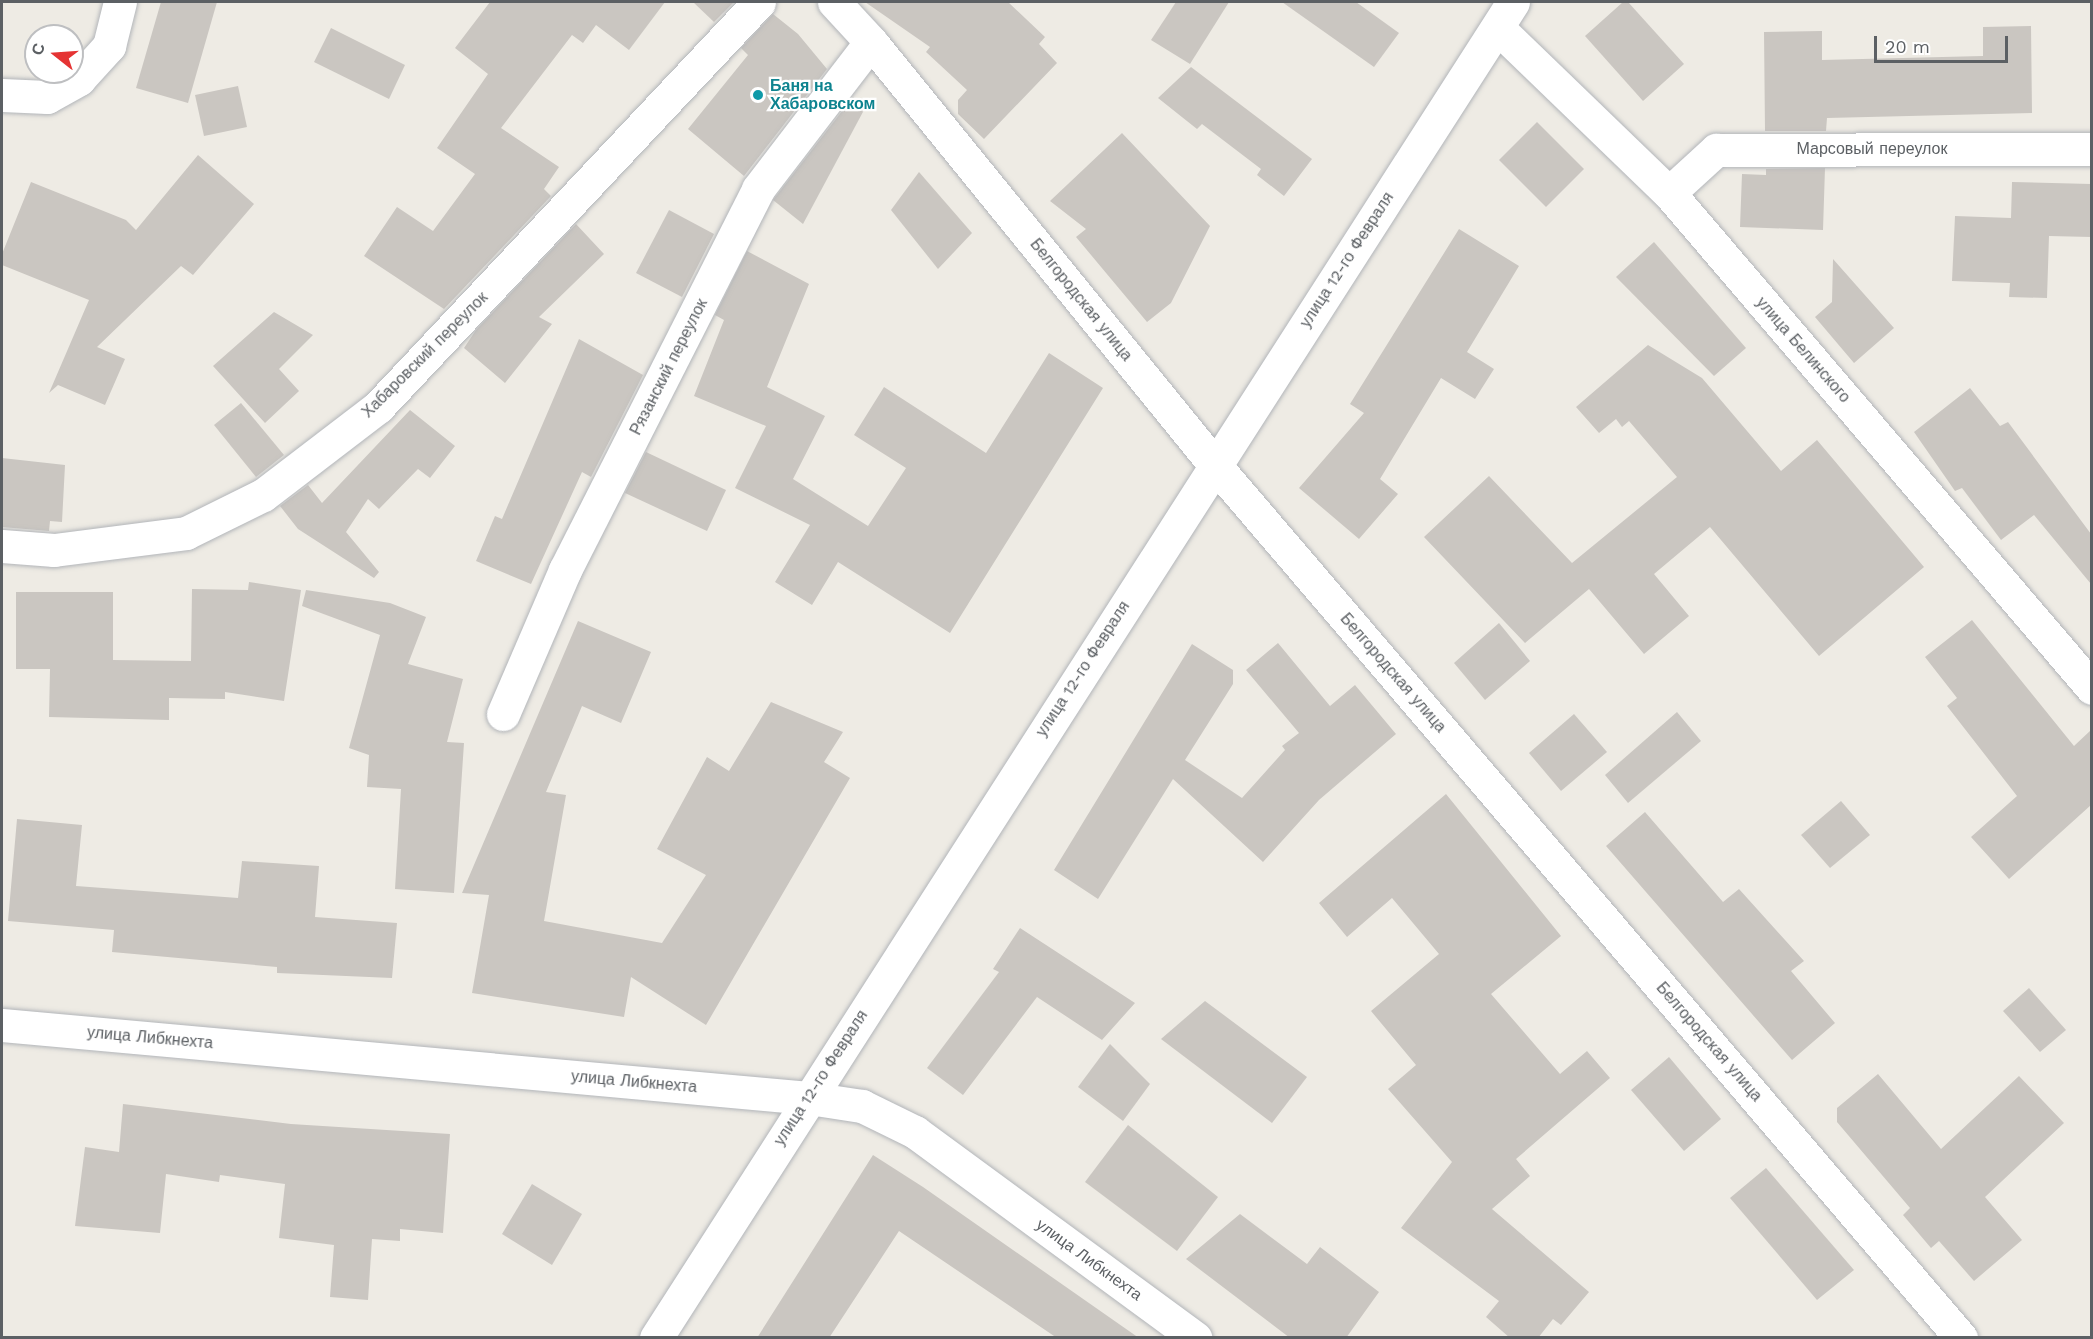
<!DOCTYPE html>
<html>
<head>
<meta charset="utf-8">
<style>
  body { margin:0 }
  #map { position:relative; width:2093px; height:1339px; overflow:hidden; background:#eeebe4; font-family:"Work Sans",sans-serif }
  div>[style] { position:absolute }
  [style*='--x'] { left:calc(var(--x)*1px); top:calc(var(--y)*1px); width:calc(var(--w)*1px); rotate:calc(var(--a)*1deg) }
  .building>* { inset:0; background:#cac6c1 }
  .roads { filter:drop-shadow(0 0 2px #b2b5b9) drop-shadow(0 0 2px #b2b5b9) }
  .street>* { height:33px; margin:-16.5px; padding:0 16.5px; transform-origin:16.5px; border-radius:16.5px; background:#fff }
  .dots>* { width:16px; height:16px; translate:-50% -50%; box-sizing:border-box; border:3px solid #fff; border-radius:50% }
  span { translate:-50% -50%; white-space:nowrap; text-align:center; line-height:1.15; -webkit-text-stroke:4.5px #fff; paint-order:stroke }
  .culture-label { font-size:16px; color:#0d838f; font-weight:700 }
  .left { translate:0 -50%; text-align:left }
  .street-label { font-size:16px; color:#5c6064 }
  .frame { position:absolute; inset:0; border:3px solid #5c6064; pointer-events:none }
  .north { position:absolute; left:24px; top:24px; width:60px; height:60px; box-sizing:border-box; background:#fff; border:2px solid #bebfc1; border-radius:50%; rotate:287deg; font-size:16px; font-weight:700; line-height:24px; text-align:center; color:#5c6064 }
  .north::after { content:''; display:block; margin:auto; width:21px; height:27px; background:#e53434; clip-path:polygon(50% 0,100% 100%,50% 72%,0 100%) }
  .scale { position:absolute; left:1874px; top:36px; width:134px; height:27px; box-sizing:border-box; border:3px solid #5c6064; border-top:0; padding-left:8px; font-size:18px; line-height:21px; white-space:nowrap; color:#5c6064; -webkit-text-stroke:4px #fff; paint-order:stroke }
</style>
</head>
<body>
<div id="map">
  <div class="building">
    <i style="clip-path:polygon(161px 2px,217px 2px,188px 103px,136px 88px)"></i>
    <i style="clip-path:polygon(490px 2px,665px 2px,629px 50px,596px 25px,583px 43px,572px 35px,501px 128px,559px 167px,544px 189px,551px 196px,444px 309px,364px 256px,397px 207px,433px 231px,475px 174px,437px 148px,488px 74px,455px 48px)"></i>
    <i style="clip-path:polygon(693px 2px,734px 2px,714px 22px)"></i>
    <i style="clip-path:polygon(865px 2px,1008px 2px,1045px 37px,1039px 44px,1057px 63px,984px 139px,958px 114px,958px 100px,967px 90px,926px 52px,930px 47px)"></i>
    <i style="clip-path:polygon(1176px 2px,1229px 2px,1190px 64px,1151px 40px)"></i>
    <i style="clip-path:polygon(1282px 2px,1356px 2px,1399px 33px,1374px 67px)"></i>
    <i style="clip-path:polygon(1623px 2px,1628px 2px,1684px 64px,1643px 101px,1585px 36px)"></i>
    <i style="clip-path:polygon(773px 14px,798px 34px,827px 69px,744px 176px,688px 129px,748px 55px,741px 48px)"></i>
    <i style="clip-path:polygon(2031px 26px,2032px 113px,1827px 118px,1826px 131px,1765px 131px,1764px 32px,1822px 31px,1822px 60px,1983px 56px,1983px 27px)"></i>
    <i style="clip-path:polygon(331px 28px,405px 65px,389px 99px,314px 62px)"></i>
    <i style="clip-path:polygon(1191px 67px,1312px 159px,1284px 196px,1257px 175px,1261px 169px,1202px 124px,1197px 129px,1158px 98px)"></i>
    <i style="clip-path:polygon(238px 86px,247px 127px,204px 136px,195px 95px)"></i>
    <i style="clip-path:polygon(853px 97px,864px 110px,803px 224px,773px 200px)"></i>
    <i style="clip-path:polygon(1537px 122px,1584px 169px,1546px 207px,1499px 160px)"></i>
    <i style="clip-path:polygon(1122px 133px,1210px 226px,1171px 303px,1147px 322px,1076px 237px,1086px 229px,1050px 201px)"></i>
    <i style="clip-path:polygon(198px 155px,254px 204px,193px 275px,181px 266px,97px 347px,125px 359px,105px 405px,58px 385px,49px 393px,89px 300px,2px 265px,2px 254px,31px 182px,126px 220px,136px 230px)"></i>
    <i style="clip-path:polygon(1825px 168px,1823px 230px,1740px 227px,1742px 174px,1766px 175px,1766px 169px)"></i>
    <i style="clip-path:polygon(919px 172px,972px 233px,938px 269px,891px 210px)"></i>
    <i style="clip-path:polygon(2012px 182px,2091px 184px,2091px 237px,2049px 236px,2047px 298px,2009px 297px,2010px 283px,1952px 281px,1955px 216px,2011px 218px)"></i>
    <i style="clip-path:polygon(669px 210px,714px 234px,682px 297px,636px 273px)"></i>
    <i style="clip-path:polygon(576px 224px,604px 254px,539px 317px,552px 324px,505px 383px,464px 348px,476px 330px)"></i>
    <i style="clip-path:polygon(1459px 229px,1519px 266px,1467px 352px,1494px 369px,1475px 399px,1441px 378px,1380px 479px,1398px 494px,1359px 539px,1299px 488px,1364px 413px,1350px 404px)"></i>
    <i style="clip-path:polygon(1654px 242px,1746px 348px,1714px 376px,1616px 277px)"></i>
    <i style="clip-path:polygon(747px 251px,809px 284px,767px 387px,825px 416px,793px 479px,868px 526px,906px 468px,854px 435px,884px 387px,986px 453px,1049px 353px,1103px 388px,950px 633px,838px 562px,812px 605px,775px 582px,810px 525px,735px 488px,766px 426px,694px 396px,724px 320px,715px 315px)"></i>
    <i style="clip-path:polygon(1833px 259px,1894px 328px,1854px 363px,1815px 317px,1832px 302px)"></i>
    <i style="clip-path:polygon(274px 312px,313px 335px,279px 369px,299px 391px,265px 423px,213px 366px)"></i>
    <i style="clip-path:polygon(579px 339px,643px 375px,591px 477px,582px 472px,531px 584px,476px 561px,495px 516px,502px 519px)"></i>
    <i style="clip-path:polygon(1648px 345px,1702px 378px,1781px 471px,1817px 440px,1924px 567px,1819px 656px,1710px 527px,1654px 574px,1689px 616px,1644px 654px,1589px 589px,1525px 643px,1424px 537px,1489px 476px,1572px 563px,1677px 477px,1629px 421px,1622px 427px,1616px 419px,1599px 433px,1576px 407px)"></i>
    <i style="clip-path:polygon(1970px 388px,2000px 426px,2008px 422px,2091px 534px,2091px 584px,2034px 515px,2001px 540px,1962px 488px,1955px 491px,1914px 432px)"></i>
    <i style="clip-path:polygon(241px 403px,284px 455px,256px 477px,214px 425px)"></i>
    <i style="clip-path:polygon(410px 410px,455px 446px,430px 478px,418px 469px,379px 509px,368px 499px,346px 532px,379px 572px,374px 578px,298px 529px,280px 506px,308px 485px,322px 503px)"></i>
    <i style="clip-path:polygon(646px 452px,726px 490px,707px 531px,625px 493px)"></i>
    <i style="clip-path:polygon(2px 458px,65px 465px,62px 522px,50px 521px,49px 531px,2px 527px)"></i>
    <i style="clip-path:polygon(249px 582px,301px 590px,284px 701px,225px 692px,225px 699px,169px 698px,169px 720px,49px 717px,50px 669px,16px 669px,16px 592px,113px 592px,113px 660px,191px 661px,192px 589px,248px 590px)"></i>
    <i style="clip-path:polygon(306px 590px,390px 603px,426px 617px,408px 664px,463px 679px,447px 742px,464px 743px,454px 893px,395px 889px,401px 789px,367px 787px,369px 755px,349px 748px,380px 635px,302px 606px)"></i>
    <i style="clip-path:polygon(1972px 620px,2074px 746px,2091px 730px,2091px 805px,2009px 879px,1971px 837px,2017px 796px,1947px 706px,1957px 698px,1925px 657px)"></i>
    <i style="clip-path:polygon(578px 621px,651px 652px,621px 723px,582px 706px,546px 792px,566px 795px,544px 921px,662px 943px,706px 875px,657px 849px,707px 757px,729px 771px,771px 702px,843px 732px,824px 762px,850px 778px,706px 1025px,631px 977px,624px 1017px,472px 993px,489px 895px,462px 893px)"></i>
    <i style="clip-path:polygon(1499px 623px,1530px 661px,1485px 700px,1454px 663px)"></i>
    <i style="clip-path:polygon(1278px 643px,1330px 706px,1355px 685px,1396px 734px,1319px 800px,1263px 862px,1173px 779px,1098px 899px,1054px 870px,1192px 644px,1233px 670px,1233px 684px,1185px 760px,1242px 798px,1285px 750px,1282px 746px,1299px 733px,1246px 670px)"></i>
    <i style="clip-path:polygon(1677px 712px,1701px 741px,1628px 803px,1605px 775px)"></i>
    <i style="clip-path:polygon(1574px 714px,1607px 752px,1561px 791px,1529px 753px)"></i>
    <i style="clip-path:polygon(1446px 794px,1561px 936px,1491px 994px,1560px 1074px,1587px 1051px,1610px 1078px,1516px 1159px,1530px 1176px,1492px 1209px,1589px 1292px,1561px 1325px,1553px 1319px,1538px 1338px,1510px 1338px,1486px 1317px,1499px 1301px,1401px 1228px,1452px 1162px,1388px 1089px,1416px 1065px,1371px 1011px,1439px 954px,1392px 898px,1347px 937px,1319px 903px)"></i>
    <i style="clip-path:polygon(1841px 801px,1870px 835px,1830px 868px,1801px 835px)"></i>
    <i style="clip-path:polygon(1645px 812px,1723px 902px,1739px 889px,1804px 961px,1791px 971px,1835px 1023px,1792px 1060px,1606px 846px)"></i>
    <i style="clip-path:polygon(17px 819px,82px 825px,76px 886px,238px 898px,242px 861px,319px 866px,315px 917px,397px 923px,392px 978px,277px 973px,277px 967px,112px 952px,114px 930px,8px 921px)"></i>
    <i style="clip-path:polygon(1020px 928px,1135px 1003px,1102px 1040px,1037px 997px,963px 1095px,927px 1068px,999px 972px,993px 969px)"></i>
    <i style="clip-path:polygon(2029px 988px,2066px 1030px,2040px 1052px,2003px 1011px)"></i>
    <i style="clip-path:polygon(1205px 1001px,1307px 1077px,1272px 1123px,1161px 1039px)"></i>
    <i style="clip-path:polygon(1110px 1044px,1150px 1084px,1123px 1121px,1078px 1087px)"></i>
    <i style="clip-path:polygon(1669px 1057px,1721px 1119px,1684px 1151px,1631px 1090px)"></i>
    <i style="clip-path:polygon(1878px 1074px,1941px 1149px,2019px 1076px,2064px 1123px,1985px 1197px,2022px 1240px,1974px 1281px,1939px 1241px,1931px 1248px,1903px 1215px,1910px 1208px,1837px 1122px,1837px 1108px)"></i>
    <i style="clip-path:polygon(123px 1104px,291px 1124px,450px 1134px,443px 1233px,400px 1229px,400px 1241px,372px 1239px,368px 1300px,330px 1297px,334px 1245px,279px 1238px,285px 1184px,220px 1175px,219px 1182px,166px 1174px,160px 1233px,75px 1226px,85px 1147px,119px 1152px)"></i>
    <i style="clip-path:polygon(1128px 1125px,1218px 1197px,1177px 1251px,1085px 1182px)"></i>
    <i style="clip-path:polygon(873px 1155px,923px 1187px,1139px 1338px,1057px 1338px,899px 1231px,829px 1338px,757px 1338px)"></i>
    <i style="clip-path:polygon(1766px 1168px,1854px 1270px,1817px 1300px,1730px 1198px)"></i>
    <i style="clip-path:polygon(532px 1184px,582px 1214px,552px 1265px,502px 1234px)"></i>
    <i style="clip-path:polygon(1240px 1214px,1307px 1264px,1320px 1247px,1379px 1292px,1346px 1338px,1290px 1338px,1186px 1259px)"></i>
  </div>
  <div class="roads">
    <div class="street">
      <i style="--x:834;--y:2;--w:54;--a:47.2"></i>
      <i style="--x:871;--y:42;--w:544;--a:50.9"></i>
      <i style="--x:1214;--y:464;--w:1150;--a:49.48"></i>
      <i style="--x:1498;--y:28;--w:238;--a:44"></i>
      <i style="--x:1669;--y:193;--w:651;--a:49.48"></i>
      <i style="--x:2;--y:95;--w:45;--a:2.5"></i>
      <i style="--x:47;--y:97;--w:37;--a:-29"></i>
      <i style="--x:79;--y:79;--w:45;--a:-47.7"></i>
      <i style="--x:109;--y:46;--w:45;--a:-76"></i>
      <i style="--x:1669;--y:193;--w:64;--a:-42.5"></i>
      <i style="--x:1716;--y:150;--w:376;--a:-0.2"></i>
      <i style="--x:2;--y:546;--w:52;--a:4.4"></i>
      <i style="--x:54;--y:550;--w:133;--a:-7.3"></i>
      <i style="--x:186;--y:533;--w:86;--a:-26.3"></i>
      <i style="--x:263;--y:495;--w:145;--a:-37.4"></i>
      <i style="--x:378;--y:407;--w:556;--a:-46.75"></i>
      <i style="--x:503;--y:714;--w:157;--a:-66.7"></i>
      <i style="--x:565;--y:570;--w:427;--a:-63.1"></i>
      <i style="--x:758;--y:189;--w:185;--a:-52.5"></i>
      <i style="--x:2;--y:1025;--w:810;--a:5.17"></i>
      <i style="--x:809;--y:1098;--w:54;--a:8.6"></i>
      <i style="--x:862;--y:1106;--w:59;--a:26.1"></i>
      <i style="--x:915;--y:1132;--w:348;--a:36.3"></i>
      <i style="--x:656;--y:1338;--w:1587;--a:-57.32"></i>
    </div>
  </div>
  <div class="dots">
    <i style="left:758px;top:95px;background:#0f9aa8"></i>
  </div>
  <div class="culture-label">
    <span class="left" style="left:770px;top:95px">Баня на<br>Хабаровском</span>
  </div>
  <div class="street-label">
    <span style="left:1872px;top:149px">Марсовый переулок</span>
    <span style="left:1347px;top:260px;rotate:-57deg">улица 12-го Февраля</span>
    <span style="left:1081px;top:300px;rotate:51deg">Белгородская улица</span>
    <span style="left:1803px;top:350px;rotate:49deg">улица Белинского</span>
    <span style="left:425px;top:355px;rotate:-45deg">Хабаровский переулок</span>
    <span style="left:669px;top:367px;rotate:-63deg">Рязанский переулок</span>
    <span style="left:1083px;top:669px;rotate:-57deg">улица 12-го Февраля</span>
    <span style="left:1393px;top:673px;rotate:49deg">Белгородская улица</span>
    <span style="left:150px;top:1038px;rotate:5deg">улица Либкнехта</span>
    <span style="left:1709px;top:1042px;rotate:49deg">Белгородская улица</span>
    <span style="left:821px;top:1078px;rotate:-57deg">улица 12-го Февраля</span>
    <span style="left:634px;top:1082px;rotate:5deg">улица Либкнехта</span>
    <span style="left:1089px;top:1260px;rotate:36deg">улица Либкнехта</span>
  </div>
  <div class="frame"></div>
  <div class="north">С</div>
  <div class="scale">20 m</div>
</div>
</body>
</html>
